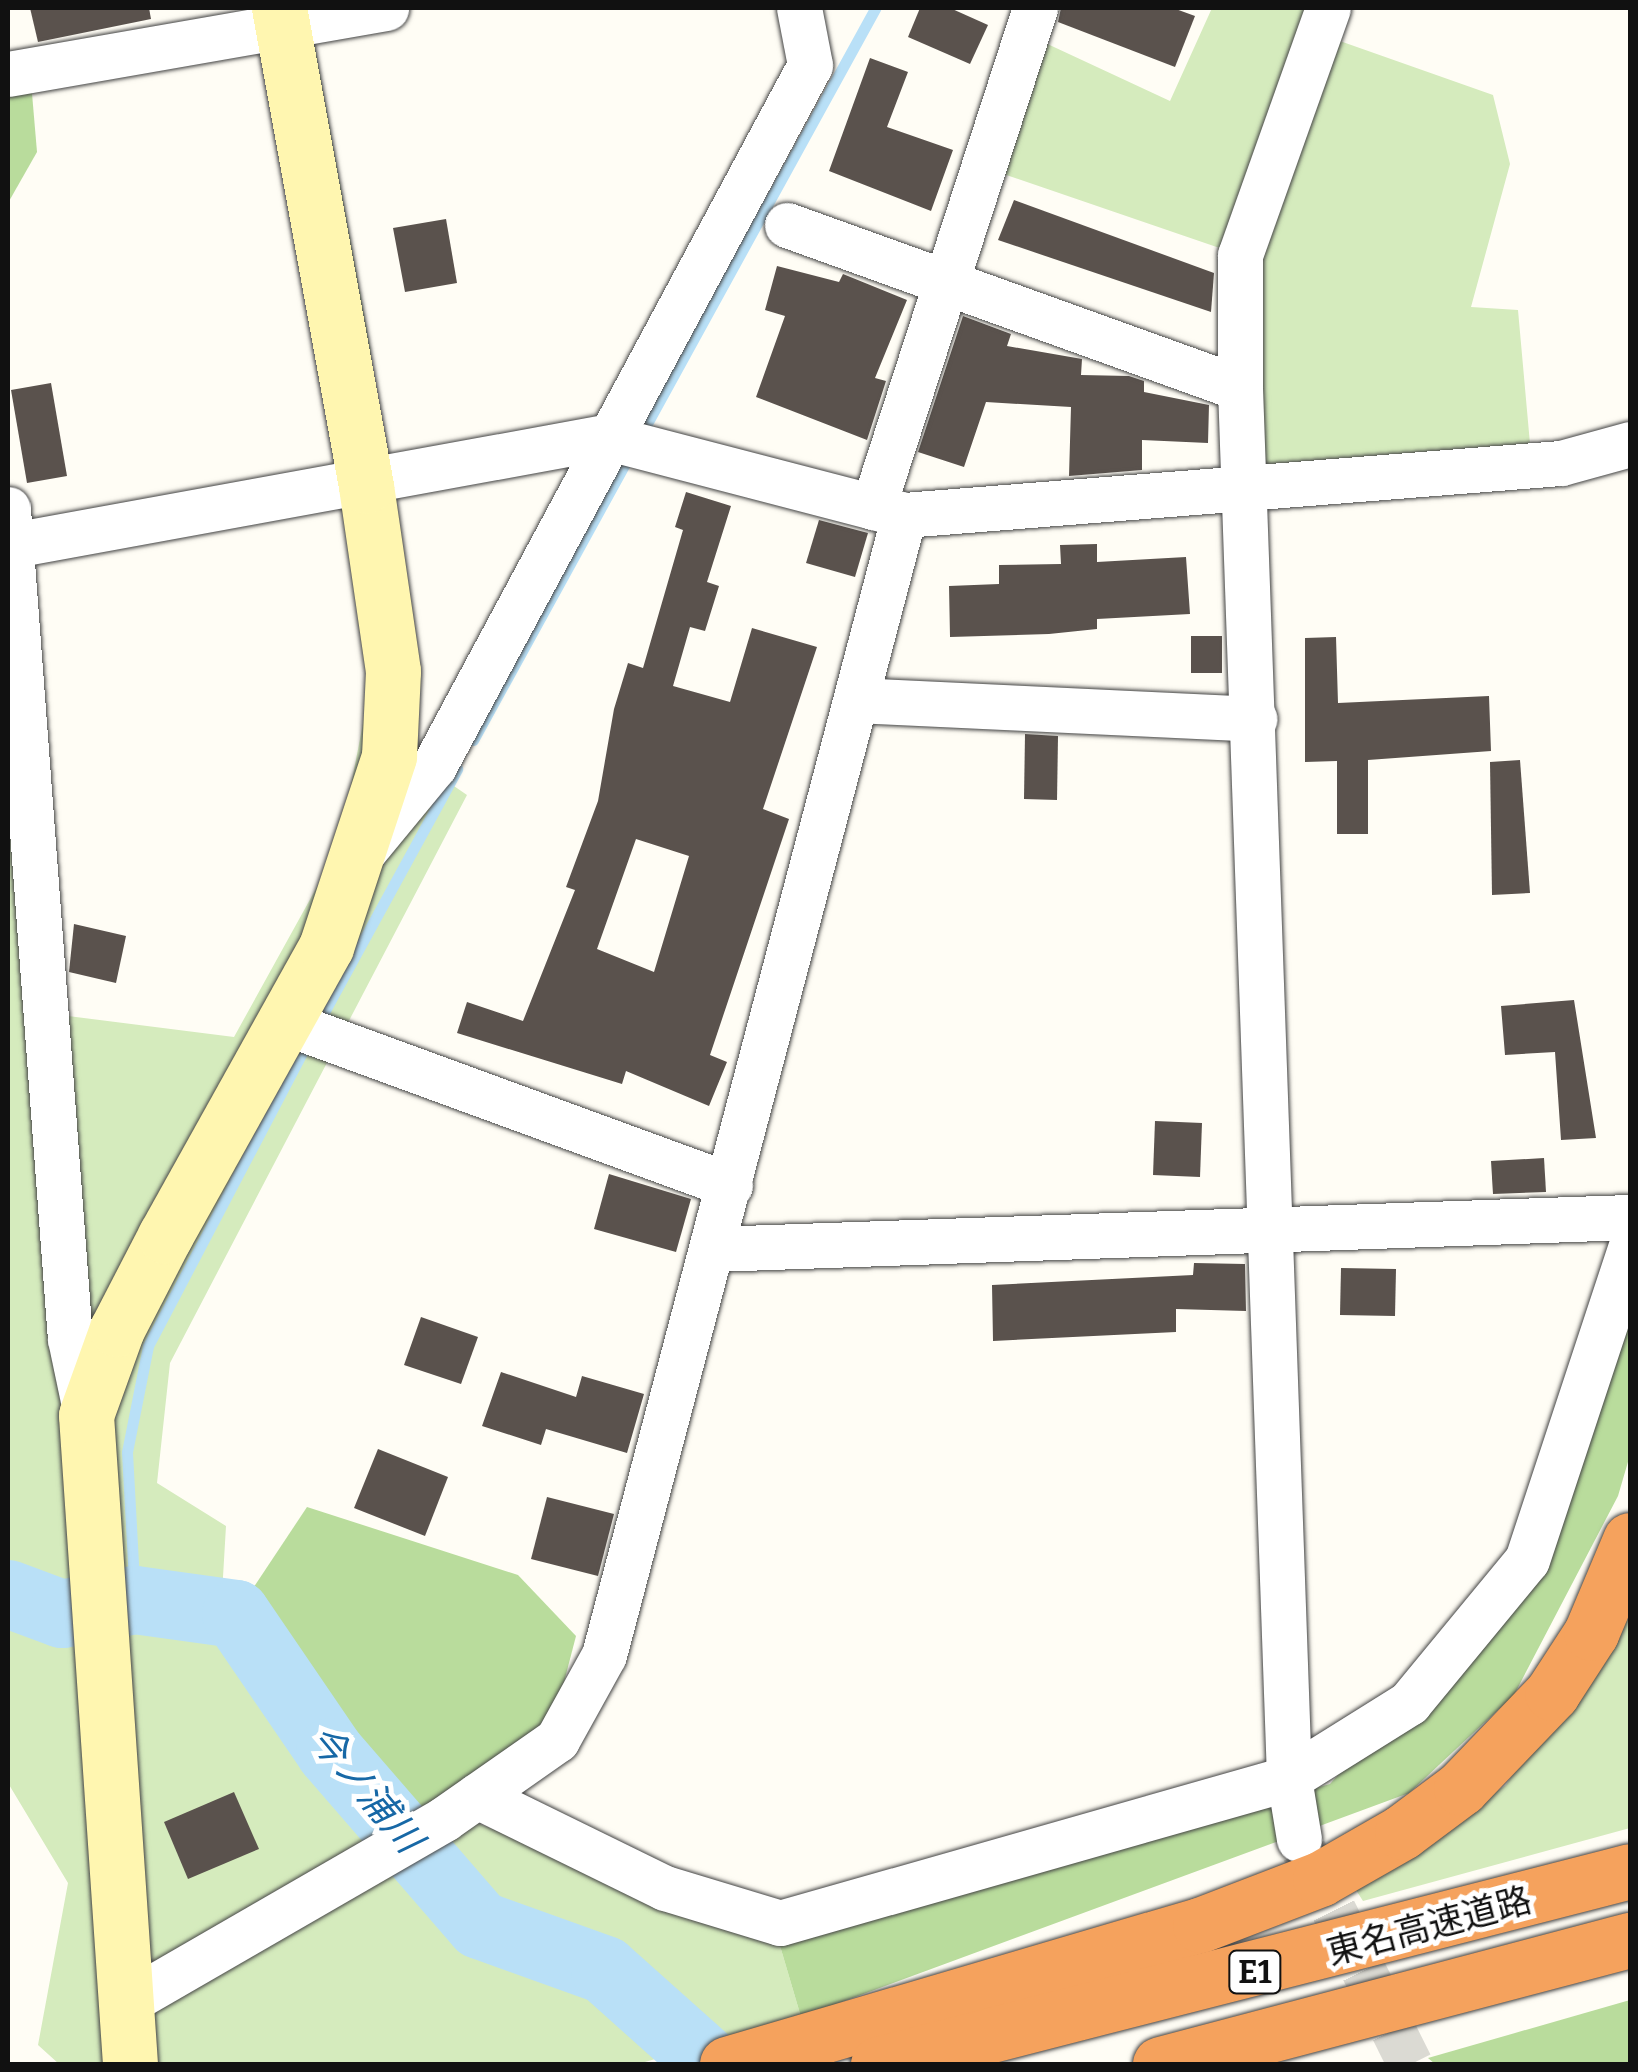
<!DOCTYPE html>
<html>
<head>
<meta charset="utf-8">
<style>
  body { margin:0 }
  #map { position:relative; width:1638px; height:2072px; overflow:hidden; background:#fffdf5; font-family:Bitter,"Noto Sans JP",serif }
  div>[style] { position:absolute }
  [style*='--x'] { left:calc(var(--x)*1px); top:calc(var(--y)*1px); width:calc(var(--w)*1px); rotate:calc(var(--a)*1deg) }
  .green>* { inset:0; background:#d5ebbd }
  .forest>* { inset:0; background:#b9dc9c }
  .stream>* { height:11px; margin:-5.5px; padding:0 5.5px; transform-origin:5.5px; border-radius:5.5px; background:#b9e0f7 }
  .river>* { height:68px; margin:-34px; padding:0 34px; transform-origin:34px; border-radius:34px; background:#b9e0f7 }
  .building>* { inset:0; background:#5a524d }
  .street-tunnel>* { height:45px; margin-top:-22.5px; transform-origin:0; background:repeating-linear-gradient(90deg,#dbdad3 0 45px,transparent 0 67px) }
  .roads { filter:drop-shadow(0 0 2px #444) drop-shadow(0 0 2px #444) }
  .street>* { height:45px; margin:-22.5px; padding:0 22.5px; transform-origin:22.5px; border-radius:22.5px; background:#fff }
  .secondary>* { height:55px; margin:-27.5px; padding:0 27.5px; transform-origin:27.5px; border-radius:27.5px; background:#fff6b0 }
  .highway>* { height:55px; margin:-27.5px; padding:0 27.5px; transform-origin:27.5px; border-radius:27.5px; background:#f5a25d }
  span { translate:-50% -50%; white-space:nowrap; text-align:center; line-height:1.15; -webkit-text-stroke:10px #fff; paint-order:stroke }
  .shield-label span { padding:2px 8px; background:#fff; border:2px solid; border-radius:8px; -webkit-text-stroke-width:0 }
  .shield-label { font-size:32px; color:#111; font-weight:700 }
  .street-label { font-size:35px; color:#111 }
  .water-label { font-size:38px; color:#1768a6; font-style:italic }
  .frame { position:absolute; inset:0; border:10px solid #111; pointer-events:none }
</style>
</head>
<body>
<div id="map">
  <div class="green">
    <i style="clip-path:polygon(308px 8px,370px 345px,419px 762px,467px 795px,170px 1363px,157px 1483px,226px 1526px,222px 1594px,422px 1858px,477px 1823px,778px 1939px,801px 2017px,638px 2064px,59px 2064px,38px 2045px,68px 1883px,8px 1783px,8px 543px,68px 1016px,234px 1037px,339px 847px,373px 672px)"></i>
    <i style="clip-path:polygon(1212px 8px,1328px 8px,1320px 34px,1493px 95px,1510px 164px,1471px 307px,1518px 310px,1531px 455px,1248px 488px,1240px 255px,983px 167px,1026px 34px,1170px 101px)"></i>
    <i style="clip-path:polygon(1630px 1593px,1630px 1828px,1363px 1901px,1356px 1890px,1506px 1785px)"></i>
  </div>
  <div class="forest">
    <i style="clip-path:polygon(30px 70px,37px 152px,8px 203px,8px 74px)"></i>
    <i style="clip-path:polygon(1630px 1254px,1630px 1455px,1618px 1496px,1514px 1695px,1409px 1793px,801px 2017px,778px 1939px,1330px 1784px,1527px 1560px)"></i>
    <i style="clip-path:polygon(307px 1507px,518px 1575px,576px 1636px,551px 1732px,446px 1801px,385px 1817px,236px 1614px)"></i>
    <i style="clip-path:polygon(1630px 2000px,1630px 2064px,1435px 2064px,1428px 2058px)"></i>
  </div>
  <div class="stream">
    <i style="--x:639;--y:438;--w:491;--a:-61.2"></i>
    <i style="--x:473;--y:740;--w:326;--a:-61.2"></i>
    <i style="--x:317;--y:1025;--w:292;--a:-61.3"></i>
    <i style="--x:135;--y:1600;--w:148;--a:-93.1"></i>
    <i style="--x:127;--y:1452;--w:108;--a:-78.8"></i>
    <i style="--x:148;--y:1346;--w:344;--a:-62.3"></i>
  </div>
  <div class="river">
    <i style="--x:8;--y:1594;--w:58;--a:20.3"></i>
    <i style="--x:62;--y:1614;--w:74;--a:-10.9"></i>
    <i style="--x:135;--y:1600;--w:102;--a:7.9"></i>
    <i style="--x:236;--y:1614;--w:167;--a:55.7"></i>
    <i style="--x:330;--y:1752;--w:229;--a:49.1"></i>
    <i style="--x:480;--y:1925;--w:133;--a:19.8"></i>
    <i style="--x:605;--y:1970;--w:141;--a:41.8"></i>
  </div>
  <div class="building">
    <i style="clip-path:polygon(30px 8px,149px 8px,151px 19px,38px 42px)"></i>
    <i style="clip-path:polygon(920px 8px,950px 8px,988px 25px,970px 64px,908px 37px)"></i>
    <i style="clip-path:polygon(1061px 8px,1173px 8px,1195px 16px,1175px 67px,1058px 22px)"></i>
    <i style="clip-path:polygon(870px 58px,908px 72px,887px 127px,953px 150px,931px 211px,829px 171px)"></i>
    <i style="clip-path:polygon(1014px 200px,1214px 273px,1211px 312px,998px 240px)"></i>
    <i style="clip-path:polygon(446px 219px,457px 283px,405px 292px,393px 228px)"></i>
    <i style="clip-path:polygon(777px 266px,839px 282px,843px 274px,907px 300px,875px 378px,886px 381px,867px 440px,756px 397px,785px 316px,765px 310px)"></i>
    <i style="clip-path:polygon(963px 316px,1011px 334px,1007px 346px,1082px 359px,1081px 375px,1129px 376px,1144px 381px,1144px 392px,1209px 405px,1208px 443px,1142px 440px,1142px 470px,1069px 476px,1071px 407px,986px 402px,964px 467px,918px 452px)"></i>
    <i style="clip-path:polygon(51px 383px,67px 476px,27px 483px,11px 390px)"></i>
    <i style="clip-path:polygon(evenodd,686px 492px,731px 506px,707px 582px,719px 586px,705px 631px,690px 627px,673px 686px,730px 702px,752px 628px,817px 647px,763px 809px,789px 819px,710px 1055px,727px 1062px,709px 1106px,626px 1071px,622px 1084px,457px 1033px,467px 1002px,523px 1021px,575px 890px,566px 887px,598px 801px,614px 709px,628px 663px,643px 668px,683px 530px,675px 527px,686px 492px,636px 839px,689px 856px,654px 972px,597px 949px,636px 839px)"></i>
    <i style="clip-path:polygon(819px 520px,868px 533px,855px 577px,806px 563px)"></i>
    <i style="clip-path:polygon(1097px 544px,1097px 562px,1186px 557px,1190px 614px,1097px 619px,1097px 629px,1049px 634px,950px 637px,949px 586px,999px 584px,999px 565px,1061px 564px,1060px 545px)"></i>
    <i style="clip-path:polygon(1191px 636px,1222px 636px,1222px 673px,1191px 673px)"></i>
    <i style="clip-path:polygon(1336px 637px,1338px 703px,1489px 696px,1491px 751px,1368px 760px,1368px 834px,1337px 834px,1337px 761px,1305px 762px,1305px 638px)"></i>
    <i style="clip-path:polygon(1025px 734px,1058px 736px,1057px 800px,1024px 799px)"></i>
    <i style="clip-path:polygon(1520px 760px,1530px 893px,1492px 895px,1490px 762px)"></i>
    <i style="clip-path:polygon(74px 924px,126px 936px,116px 983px,69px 972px)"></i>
    <i style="clip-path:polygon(1574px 1000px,1596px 1138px,1561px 1140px,1555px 1052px,1505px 1055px,1501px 1006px)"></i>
    <i style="clip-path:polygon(1155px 1121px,1202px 1123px,1200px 1177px,1153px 1175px)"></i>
    <i style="clip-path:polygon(1544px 1158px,1546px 1192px,1493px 1194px,1491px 1161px)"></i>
    <i style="clip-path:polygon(609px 1174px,691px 1199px,676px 1252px,594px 1229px)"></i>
    <i style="clip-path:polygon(1194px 1263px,1245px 1264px,1246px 1311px,1176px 1309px,1176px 1332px,993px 1341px,992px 1285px,1193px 1275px)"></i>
    <i style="clip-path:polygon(1341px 1268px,1396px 1269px,1395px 1316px,1340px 1315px)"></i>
    <i style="clip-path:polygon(421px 1317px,478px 1337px,461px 1384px,404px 1365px)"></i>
    <i style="clip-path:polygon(501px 1372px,576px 1397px,582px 1376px,644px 1394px,627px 1453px,546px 1429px,541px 1445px,482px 1426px)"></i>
    <i style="clip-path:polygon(378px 1449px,448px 1477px,425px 1536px,354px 1508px)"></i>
    <i style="clip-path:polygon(547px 1497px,614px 1514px,598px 1576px,531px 1559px)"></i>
    <i style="clip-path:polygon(234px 1792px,259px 1849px,188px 1879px,164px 1822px)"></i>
  </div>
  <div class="street-tunnel">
    <i style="--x:1304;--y:1850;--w:239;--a:63.6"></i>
  </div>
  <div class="roads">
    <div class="street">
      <i style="--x:8;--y:74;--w:384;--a:-9.9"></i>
      <i style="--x:787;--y:225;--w:481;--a:19.8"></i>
      <i style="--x:1240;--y:388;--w:1391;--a:87.98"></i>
      <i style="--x:1289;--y:1778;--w:62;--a:80.7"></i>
      <i style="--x:1240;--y:388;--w:133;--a:-90"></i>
      <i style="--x:1240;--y:255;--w:262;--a:-70.4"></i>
      <i style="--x:873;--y:507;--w:525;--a:-72.01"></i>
      <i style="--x:8;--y:509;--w:832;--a:85.73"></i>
      <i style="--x:70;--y:1339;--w:78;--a:78.1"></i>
      <i style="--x:13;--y:545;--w:602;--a:-10.34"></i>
      <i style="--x:605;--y:437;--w:309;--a:14.6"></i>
      <i style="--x:904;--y:515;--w:659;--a:-4.53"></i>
      <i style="--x:1561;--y:463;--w:72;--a:-15.4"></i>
      <i style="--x:856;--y:700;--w:399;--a:2.7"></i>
      <i style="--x:363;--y:852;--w:112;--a:-50.5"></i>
      <i style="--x:434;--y:766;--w:795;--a:-61.79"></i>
      <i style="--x:810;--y:65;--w:58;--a:-100.9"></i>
      <i style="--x:284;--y:1022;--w:475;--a:20.1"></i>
      <i style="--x:713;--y:1249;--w:918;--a:-2"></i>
      <i style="--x:477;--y:1796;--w:209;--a:26.1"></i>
      <i style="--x:665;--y:1888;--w:120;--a:16.9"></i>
      <i style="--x:780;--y:1923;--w:529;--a:-15.9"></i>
      <i style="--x:1289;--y:1778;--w:142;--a:-32"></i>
      <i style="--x:1409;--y:1703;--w:185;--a:-50.5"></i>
      <i style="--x:1527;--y:1560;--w:328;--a:-71.7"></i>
      <i style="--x:129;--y:2001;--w:364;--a:-30"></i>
      <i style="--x:444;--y:1819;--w:138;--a:-35"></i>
      <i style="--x:557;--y:1740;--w:97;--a:-61.1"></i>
      <i style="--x:604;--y:1655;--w:1179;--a:-75.26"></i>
    </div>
    <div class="secondary">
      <i style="--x:130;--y:2064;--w:650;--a:-93.88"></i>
      <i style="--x:86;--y:1415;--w:91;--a:-70.2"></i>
      <i style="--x:117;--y:1329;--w:105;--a:-62.7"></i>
      <i style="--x:165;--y:1236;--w:331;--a:-60.9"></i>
      <i style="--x:326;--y:947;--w:201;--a:-71.7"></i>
      <i style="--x:389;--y:756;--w:85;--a:-87.3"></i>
      <i style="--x:393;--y:671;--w:187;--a:-98.3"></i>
      <i style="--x:366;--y:486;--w:486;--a:-100.3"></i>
    </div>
    <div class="highway">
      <i style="--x:727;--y:2064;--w:493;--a:-16.4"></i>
      <i style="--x:1200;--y:1925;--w:129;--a:-21"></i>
      <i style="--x:1320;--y:1879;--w:95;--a:-29.8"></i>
      <i style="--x:1402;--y:1832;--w:74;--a:-36.7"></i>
      <i style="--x:1461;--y:1788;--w:132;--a:-46.2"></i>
      <i style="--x:1552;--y:1693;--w:72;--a:-57"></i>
      <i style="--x:1591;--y:1633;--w:101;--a:-67.2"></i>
      <i style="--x:878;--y:2064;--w:776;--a:-14.39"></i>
      <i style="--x:1160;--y:2064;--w:486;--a:-14.8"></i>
    </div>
  </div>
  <div class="shield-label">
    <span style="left:1255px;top:1972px">E1</span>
  </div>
  <div class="street-label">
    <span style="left:1429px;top:1926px;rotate:-15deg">東名高速道路</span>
  </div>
  <div class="water-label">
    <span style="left:365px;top:1789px;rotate:50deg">今ノ浦川</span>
  </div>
  <div class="frame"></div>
</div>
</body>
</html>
